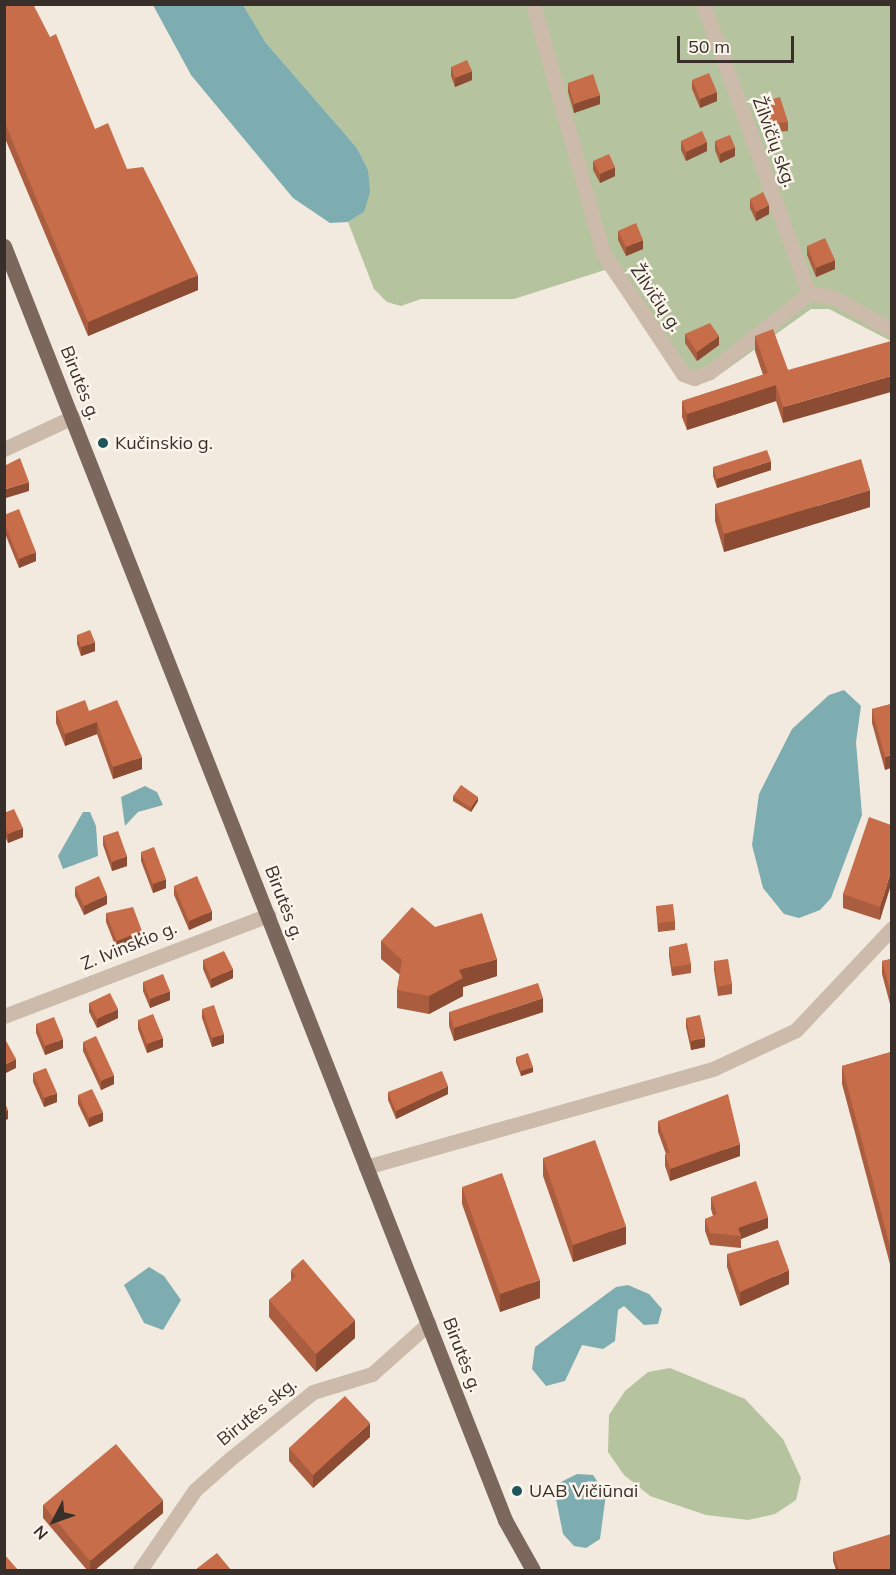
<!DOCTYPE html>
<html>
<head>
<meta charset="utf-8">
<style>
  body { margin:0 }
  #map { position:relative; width:896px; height:1575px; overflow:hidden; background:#f3eadf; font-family:Mulish,sans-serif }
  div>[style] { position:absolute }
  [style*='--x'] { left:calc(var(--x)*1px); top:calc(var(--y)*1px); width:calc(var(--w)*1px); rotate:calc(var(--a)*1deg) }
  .green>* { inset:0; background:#b5c39e }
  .water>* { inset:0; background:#7dacb1 }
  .minor>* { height:15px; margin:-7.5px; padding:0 7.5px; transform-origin:7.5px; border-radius:7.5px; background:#cba }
  .major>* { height:15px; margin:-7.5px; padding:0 7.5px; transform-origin:7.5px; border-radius:7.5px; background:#7b675b }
  .wall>* { inset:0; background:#ab5e3f }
  .shaded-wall>* { inset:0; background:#8b4c33 }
  .building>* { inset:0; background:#c76d49 }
  .dots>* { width:16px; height:16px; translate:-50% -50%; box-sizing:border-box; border:3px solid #faf4eb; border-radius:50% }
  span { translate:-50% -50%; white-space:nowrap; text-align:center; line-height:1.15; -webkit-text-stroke:5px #faf4eb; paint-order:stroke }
  .street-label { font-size:18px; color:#392f2a }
  .poi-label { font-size:18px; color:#392f2a }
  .left { translate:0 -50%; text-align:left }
  .frame { position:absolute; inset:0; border:6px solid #392f2a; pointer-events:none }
  .north { position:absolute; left:24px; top:1491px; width:60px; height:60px; -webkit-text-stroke:4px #faf4eb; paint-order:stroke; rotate:229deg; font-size:16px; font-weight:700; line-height:24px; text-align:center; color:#392f2a }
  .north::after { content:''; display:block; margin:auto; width:21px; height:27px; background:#392f2a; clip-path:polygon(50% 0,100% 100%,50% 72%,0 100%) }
  .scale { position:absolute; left:677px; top:36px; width:117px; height:27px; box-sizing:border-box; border:3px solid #392f2a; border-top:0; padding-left:8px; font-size:18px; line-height:21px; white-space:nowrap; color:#392f2a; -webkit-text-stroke:4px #faf4eb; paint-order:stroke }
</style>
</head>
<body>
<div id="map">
  <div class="green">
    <i style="clip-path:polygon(243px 5px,891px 5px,891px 341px,829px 309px,811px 309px,722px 373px,685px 383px,605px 270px,514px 299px,421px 299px,401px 306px,387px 302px,374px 289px,348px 222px,364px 212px,368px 170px,357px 148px,266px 43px)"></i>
    <i style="clip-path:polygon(670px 1368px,745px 1399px,783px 1439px,801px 1478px,796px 1500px,775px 1514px,748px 1520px,706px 1515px,650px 1496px,624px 1475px,608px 1452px,609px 1415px,625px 1391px,648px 1372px)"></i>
  </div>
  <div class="water">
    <i style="clip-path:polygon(153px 5px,243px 5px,266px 43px,357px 148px,368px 170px,370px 192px,364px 212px,348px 222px,330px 223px,293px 198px,191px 75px)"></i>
    <i style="clip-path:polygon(844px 690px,861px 706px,856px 742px,862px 815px,831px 898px,820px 910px,799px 918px,784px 914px,763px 888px,752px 845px,759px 794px,792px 729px,829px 695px)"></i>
    <i style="clip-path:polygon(145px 786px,157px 792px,163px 805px,138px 812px,125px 826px,121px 797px)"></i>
    <i style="clip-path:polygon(83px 812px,90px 812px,96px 826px,98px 856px,63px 869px,58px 856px)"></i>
    <i style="clip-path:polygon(149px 1267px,164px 1276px,181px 1300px,163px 1330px,144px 1323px,124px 1285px)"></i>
    <i style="clip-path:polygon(616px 1287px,628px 1285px,649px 1294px,662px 1309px,658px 1324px,644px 1325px,624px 1306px,618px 1310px,615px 1341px,603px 1349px,582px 1345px,565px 1381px,546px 1386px,532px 1369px,535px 1347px)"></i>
    <i style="clip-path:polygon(577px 1474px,593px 1475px,606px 1494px,600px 1539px,586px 1548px,574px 1546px,563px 1534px,555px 1494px,557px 1484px)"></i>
  </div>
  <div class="minor">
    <i style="--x:533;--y:4;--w:259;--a:74.3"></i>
    <i style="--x:603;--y:253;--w:145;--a:56.5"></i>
    <i style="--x:683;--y:374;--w:12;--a:20"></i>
    <i style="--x:694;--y:378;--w:17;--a:-21"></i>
    <i style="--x:710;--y:372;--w:127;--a:-38.6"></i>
    <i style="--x:809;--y:293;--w:23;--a:10"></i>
    <i style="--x:832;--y:297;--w:68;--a:28.8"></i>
    <i style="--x:703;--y:4;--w:308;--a:69.9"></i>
    <i style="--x:4;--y:449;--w:76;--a:-24.9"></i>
    <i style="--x:4;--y:1016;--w:283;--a:-20.9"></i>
    <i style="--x:366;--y:1167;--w:363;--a:-15.8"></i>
    <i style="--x:715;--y:1068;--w:89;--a:-25.1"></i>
    <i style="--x:796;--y:1030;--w:140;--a:-46.7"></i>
    <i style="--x:140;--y:1570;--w:97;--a:-55.5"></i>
    <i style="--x:195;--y:1490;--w:48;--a:-41.6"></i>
    <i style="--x:231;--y:1458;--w:105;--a:-38.8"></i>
    <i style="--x:313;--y:1392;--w:62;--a:-17"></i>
    <i style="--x:372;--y:1374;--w:76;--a:-41.8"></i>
  </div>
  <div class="major">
    <i style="--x:4;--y:246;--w:1369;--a:68.53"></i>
    <i style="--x:505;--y:1520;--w:57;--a:60.8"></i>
  </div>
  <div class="wall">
    <i style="clip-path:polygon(4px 4px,95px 129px,127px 169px,198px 290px,88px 336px,4px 136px)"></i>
    <i style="clip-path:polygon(451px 67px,472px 80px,455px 87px,451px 76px)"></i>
    <i style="clip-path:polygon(692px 80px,717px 101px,700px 108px,692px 89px)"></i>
    <i style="clip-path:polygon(568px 83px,600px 104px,574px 113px,568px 92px)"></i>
    <i style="clip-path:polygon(766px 101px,788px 122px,788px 131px,764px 133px,760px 120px,760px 111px,766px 110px)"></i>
    <i style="clip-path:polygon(681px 141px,707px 151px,686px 161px,681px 150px)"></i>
    <i style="clip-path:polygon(715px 141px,735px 156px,720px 163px,715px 150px)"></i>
    <i style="clip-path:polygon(593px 161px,615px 176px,600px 183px,593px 170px)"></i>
    <i style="clip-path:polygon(750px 199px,769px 214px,756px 221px,750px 208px)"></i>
    <i style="clip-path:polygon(618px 231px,643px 249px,626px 256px,618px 240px)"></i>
    <i style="clip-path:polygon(807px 246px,835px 269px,816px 277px,807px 255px)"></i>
    <i style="clip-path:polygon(685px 334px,719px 345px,697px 361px,685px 343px)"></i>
    <i style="clip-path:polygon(755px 336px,788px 370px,783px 423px,776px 401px,687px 430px,682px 417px,682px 401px,763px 375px,755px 351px)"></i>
    <i style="clip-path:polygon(713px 467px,771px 470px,717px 488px,713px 476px)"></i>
    <i style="clip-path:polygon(715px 504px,870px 507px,724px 552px,715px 521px)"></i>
    <i style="clip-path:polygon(4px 515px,36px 561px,19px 568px,4px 531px)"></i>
    <i style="clip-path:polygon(77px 635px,95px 651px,81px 656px,77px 644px)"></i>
    <i style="clip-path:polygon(891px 704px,885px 770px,872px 723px,872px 709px)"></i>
    <i style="clip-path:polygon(56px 711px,89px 711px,142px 769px,113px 779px,97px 734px,65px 746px,56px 723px)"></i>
    <i style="clip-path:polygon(453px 796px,478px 801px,471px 812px,453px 801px)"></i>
    <i style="clip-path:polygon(4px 813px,23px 837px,8px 843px,4px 834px)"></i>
    <i style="clip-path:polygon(891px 825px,880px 920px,843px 908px,843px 894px)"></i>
    <i style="clip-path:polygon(103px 836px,127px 866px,112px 871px,103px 845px)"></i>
    <i style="clip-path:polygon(141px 852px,166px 888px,153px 893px,141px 861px)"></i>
    <i style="clip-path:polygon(174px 886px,212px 920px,189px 930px,174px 895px)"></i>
    <i style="clip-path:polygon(75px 887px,107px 904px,84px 915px,75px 896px)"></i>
    <i style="clip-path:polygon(656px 906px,675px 921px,675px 930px,658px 932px)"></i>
    <i style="clip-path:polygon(106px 913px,142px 940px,117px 950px,106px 922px)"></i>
    <i style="clip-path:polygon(435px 927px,497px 976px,463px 987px,463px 996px,429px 1014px,397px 1008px,397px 990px,400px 975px,381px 959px,381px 941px)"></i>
    <i style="clip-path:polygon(669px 947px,691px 964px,691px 973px,672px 976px,669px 956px)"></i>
    <i style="clip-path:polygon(891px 959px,891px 1003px,890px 1004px,882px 974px,882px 961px)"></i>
    <i style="clip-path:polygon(203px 960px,233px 978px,211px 988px,203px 969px)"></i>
    <i style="clip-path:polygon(714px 961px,732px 984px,732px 994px,718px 996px,714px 970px)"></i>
    <i style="clip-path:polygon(143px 982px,170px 1000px,150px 1008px,143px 991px)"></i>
    <i style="clip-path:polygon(89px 1003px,118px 1018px,97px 1028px,89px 1012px)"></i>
    <i style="clip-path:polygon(202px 1009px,224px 1043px,212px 1047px,202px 1018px)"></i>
    <i style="clip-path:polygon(449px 1012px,543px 1012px,454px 1041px,449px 1026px)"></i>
    <i style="clip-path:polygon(686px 1018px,705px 1047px,691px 1050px,686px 1027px)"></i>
    <i style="clip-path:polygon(138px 1020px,163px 1047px,147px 1053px,138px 1029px)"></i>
    <i style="clip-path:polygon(36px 1024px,63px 1048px,45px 1055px,36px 1033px)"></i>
    <i style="clip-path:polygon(83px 1042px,114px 1084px,101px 1090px,83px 1051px)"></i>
    <i style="clip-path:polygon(891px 1052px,891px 1268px,842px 1084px,842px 1066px)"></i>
    <i style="clip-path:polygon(516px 1057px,533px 1072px,521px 1076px,516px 1062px)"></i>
    <i style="clip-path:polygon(33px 1073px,57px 1102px,44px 1107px,33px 1082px)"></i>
    <i style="clip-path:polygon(388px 1092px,448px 1094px,396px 1119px,388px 1100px)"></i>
    <i style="clip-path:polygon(78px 1095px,103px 1121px,89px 1127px,78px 1104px)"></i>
    <i style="clip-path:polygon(658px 1121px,740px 1156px,670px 1181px,665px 1166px,665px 1154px,666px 1154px,658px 1132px)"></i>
    <i style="clip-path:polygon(543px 1158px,626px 1244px,573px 1262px,543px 1176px)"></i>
    <i style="clip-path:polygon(462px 1187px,540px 1298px,500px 1312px,462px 1204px)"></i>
    <i style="clip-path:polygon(711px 1197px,768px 1228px,741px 1239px,741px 1248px,710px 1245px,705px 1231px,705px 1219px,713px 1216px,711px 1209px)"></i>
    <i style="clip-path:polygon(727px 1254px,789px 1284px,740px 1306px,727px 1267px)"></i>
    <i style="clip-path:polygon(291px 1270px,355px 1338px,316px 1372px,269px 1317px,269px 1300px,291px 1281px)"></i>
    <i style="clip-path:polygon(370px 1437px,313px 1488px,289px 1461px,289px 1448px)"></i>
    <i style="clip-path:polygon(43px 1505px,163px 1513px,95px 1570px,87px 1570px,43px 1518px)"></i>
    <i style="clip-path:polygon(833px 1552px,891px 1570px,836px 1570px,833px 1561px)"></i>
  </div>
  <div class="shaded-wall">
    <i style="clip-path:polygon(472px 71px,472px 80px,455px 87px,455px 78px)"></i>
    <i style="clip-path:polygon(717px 92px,717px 101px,700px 108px,700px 99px)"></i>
    <i style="clip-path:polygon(600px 95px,600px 104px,574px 113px,574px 104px)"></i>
    <i style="clip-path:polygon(707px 142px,707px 151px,686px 161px,686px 152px)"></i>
    <i style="clip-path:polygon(735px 147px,735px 156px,720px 163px,720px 154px)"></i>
    <i style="clip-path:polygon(615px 167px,615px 176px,600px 183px,600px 174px)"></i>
    <i style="clip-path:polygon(769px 205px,769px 214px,756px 221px,756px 212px)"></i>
    <i style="clip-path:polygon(643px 240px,643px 249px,626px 256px,626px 247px)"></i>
    <i style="clip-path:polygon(835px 260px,835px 269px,816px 277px,816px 268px)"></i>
    <i style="clip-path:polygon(198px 275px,198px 290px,88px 336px,88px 322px)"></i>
    <i style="clip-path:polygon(719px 336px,719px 345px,697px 361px,697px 352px)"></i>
    <i style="clip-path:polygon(891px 376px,891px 392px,783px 423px,783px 407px)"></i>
    <i style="clip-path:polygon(776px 385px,776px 401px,687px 430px,687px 414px)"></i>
    <i style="clip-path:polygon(771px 461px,771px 470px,717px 488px,717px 479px)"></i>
    <i style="clip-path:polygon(29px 482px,29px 491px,6px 498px,6px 489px)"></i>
    <i style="clip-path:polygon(870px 490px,870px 507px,724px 552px,724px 534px)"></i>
    <i style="clip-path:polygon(36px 552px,36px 561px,19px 568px,19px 559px)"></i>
    <i style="clip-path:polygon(95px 642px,95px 651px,81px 656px,81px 647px)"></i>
    <i style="clip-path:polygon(97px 722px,97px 734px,65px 746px,65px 734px)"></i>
    <i style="clip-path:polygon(891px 755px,891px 768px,885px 770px,885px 757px)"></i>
    <i style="clip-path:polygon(142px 757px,142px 769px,113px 779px,113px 767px)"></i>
    <i style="clip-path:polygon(478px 797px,478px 801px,471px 812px,471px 808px)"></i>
    <i style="clip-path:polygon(23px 828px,23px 837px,8px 843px,8px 834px)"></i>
    <i style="clip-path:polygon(127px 856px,127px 866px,112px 871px,112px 862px)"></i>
    <i style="clip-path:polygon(891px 871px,891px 885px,880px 920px,880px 907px)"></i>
    <i style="clip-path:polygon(166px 879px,166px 888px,153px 893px,153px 884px)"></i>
    <i style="clip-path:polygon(107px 895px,107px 904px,84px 915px,84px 906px)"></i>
    <i style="clip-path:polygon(212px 911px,212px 920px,189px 930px,189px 921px)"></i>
    <i style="clip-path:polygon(142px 931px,142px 940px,117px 950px,117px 941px)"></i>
    <i style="clip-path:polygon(497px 959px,497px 976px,463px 987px,463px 996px,429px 1014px,429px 996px,459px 970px)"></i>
    <i style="clip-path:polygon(233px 969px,233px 978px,211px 988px,211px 979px)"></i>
    <i style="clip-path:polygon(890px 990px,891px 990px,891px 1003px,890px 1004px)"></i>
    <i style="clip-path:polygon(170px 991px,170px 1000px,150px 1008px,150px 999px)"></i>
    <i style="clip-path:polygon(543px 998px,543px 1012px,454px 1041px,454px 1028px)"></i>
    <i style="clip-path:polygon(118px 1009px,118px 1018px,97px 1028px,97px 1019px)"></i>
    <i style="clip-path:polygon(224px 1034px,224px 1043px,212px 1047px,212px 1038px)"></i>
    <i style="clip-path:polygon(163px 1038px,163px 1047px,147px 1053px,147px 1044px)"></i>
    <i style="clip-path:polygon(705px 1038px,705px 1047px,691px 1050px,691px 1041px)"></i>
    <i style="clip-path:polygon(63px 1039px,63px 1048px,45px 1055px,45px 1046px)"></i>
    <i style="clip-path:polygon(16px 1059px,16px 1068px,4px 1074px,4px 1065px)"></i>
    <i style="clip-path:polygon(533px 1067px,533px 1072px,521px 1076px,521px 1071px)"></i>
    <i style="clip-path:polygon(114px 1075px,114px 1084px,101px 1090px,101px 1081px)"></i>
    <i style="clip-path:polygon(448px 1086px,448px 1094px,396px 1119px,396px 1111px)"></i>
    <i style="clip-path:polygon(57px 1093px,57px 1102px,44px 1107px,44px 1098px)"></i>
    <i style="clip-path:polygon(8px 1110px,8px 1119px,4px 1121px,4px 1112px)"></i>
    <i style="clip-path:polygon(103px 1112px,103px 1121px,89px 1127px,89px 1118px)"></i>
    <i style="clip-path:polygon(740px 1144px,740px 1156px,670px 1181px,670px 1169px)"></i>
    <i style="clip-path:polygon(768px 1217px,768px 1228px,741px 1239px,741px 1236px,738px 1228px)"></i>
    <i style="clip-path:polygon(626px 1226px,626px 1244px,573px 1262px,573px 1245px)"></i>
    <i style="clip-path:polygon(789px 1270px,789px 1284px,740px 1306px,740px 1292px)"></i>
    <i style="clip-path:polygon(540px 1280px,540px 1298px,500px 1312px,500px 1294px)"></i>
    <i style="clip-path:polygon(355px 1320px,355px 1338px,316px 1372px,316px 1354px)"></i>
    <i style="clip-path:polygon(370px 1423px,370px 1437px,313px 1488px,313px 1475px)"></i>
    <i style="clip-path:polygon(163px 1500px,163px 1513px,95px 1570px,90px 1570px,90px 1561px)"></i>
  </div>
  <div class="building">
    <i style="clip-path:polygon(4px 4px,33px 4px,50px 37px,56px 34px,95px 129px,108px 123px,127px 169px,143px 167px,198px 275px,88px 322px,4px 121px)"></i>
    <i style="clip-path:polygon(467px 60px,472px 71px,455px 78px,451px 67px)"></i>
    <i style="clip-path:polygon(709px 73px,717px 92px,700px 99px,692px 80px)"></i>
    <i style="clip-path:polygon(593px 74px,600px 95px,574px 104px,568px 83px)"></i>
    <i style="clip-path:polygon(780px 97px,788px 122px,764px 124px,760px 111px,768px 109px,766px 101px)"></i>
    <i style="clip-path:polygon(702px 131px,707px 142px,686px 152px,681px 141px)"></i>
    <i style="clip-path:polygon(730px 135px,735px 147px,720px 154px,715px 141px)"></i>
    <i style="clip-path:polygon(609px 154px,615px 167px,600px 174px,593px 161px)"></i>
    <i style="clip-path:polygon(763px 192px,769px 205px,756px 212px,750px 199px)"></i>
    <i style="clip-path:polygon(636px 223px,643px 240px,626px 247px,618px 231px)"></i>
    <i style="clip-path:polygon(825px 238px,835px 260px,816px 268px,807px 246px)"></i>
    <i style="clip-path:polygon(710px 323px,719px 336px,697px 352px,685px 334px)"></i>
    <i style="clip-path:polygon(773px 329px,788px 370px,891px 341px,891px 376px,783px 407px,776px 385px,687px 414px,682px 401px,768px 373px,755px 336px)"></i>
    <i style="clip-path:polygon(767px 450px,771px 461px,717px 479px,713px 467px)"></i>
    <i style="clip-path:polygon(20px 458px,29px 482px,6px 489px,4px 486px,4px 466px)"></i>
    <i style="clip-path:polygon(861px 459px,870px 490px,724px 534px,715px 504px)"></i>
    <i style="clip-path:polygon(19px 509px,36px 552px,19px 559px,4px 522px,4px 515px)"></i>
    <i style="clip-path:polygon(90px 630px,95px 642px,81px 647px,77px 635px)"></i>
    <i style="clip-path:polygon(85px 700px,89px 711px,117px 700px,142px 757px,113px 767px,97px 722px,65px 734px,56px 711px)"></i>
    <i style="clip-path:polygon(891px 704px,891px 755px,885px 757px,872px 709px)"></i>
    <i style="clip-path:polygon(461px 785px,478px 797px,471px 808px,453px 796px)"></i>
    <i style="clip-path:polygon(14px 809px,23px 828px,8px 834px,4px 825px,4px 813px)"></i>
    <i style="clip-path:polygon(869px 817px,891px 825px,891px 871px,880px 907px,843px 894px)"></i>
    <i style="clip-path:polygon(118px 831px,127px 856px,112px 862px,103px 836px)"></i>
    <i style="clip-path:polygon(154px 847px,166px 879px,153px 884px,141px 852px)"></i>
    <i style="clip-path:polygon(99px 876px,107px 895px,84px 906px,75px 887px)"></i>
    <i style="clip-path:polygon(197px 876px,212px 911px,189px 921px,174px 886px)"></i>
    <i style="clip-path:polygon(673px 904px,675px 921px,658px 923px,656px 906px)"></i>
    <i style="clip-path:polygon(133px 907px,142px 931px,117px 941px,106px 913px)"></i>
    <i style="clip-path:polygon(412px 907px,435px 927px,482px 913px,497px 959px,459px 970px,463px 978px,429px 996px,397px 990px,402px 960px,381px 941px)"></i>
    <i style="clip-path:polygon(687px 943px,691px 964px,672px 967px,669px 947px)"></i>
    <i style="clip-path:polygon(224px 951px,233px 969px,211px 979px,203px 960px)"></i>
    <i style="clip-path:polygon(728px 959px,732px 984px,718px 987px,714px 961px)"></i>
    <i style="clip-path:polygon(891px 959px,891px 990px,890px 990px,882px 961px)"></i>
    <i style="clip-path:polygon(163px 974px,170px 991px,150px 999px,143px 982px)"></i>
    <i style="clip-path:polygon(538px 983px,543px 998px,454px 1028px,449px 1012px)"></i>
    <i style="clip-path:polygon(110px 993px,118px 1009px,97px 1019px,89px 1003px)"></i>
    <i style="clip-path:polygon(214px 1005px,224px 1034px,212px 1038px,202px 1009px)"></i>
    <i style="clip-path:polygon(153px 1014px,163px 1038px,147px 1044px,138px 1020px)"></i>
    <i style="clip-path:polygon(700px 1015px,705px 1038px,691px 1041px,686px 1018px)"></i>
    <i style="clip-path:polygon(54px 1017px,63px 1039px,45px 1046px,36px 1024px)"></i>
    <i style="clip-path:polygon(96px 1036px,114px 1075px,101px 1081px,83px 1042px)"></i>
    <i style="clip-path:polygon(4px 1037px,16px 1059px,4px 1065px)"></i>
    <i style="clip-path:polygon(891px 1052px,891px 1250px,842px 1066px)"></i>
    <i style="clip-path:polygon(528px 1053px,533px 1067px,521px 1071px,516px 1057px)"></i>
    <i style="clip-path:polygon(46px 1068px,57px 1093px,44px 1098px,33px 1073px)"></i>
    <i style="clip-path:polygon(442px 1071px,448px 1086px,396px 1111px,388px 1092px)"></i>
    <i style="clip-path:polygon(92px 1089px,103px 1112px,89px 1118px,78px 1095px)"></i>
    <i style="clip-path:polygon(728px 1094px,740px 1144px,670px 1169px,665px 1154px,670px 1153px,658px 1121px)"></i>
    <i style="clip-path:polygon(4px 1101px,8px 1110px,4px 1112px)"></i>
    <i style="clip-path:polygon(595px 1140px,626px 1226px,573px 1245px,543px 1158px)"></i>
    <i style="clip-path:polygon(502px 1173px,540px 1280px,500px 1294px,462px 1187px)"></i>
    <i style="clip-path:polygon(756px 1181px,768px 1217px,738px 1228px,741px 1236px,710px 1233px,705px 1219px,717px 1214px,711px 1197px)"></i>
    <i style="clip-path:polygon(778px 1240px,789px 1270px,740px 1292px,727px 1254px)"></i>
    <i style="clip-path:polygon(303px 1259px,355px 1320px,316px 1354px,269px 1300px,296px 1276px,291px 1270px)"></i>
    <i style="clip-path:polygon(345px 1396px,370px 1423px,313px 1475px,289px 1448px)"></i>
    <i style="clip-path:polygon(116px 1444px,163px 1500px,90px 1561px,43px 1505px)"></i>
    <i style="clip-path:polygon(891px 1534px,891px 1570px,839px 1570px,833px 1552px)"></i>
    <i style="clip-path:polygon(217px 1553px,231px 1570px,195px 1570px)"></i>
    <i style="clip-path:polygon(4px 1554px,18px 1570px,4px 1570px)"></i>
  </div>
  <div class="dots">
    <i style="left:103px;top:443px;background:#1e555b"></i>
    <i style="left:517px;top:1491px;background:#1e555b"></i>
  </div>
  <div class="street-label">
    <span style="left:774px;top:142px;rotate:70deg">Žilvičių skg.</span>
    <span style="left:656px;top:298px;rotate:56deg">Žilvičių g.</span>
    <span style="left:80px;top:383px;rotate:68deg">Birutės g.</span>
    <span style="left:284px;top:903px;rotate:69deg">Birutės g.</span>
    <span style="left:129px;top:946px;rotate:-22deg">Z. Ivinskio g.</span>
    <span style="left:462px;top:1355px;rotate:69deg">Birutės g.</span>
    <span style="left:257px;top:1412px;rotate:-39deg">Birutės skg.</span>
  </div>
  <div class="poi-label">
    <span class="left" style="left:115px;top:443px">Kučinskio g.</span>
    <span class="left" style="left:529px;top:1491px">UAB Vičiūnai</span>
  </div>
  <div class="frame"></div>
  <div class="north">N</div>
  <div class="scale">50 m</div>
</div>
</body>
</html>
